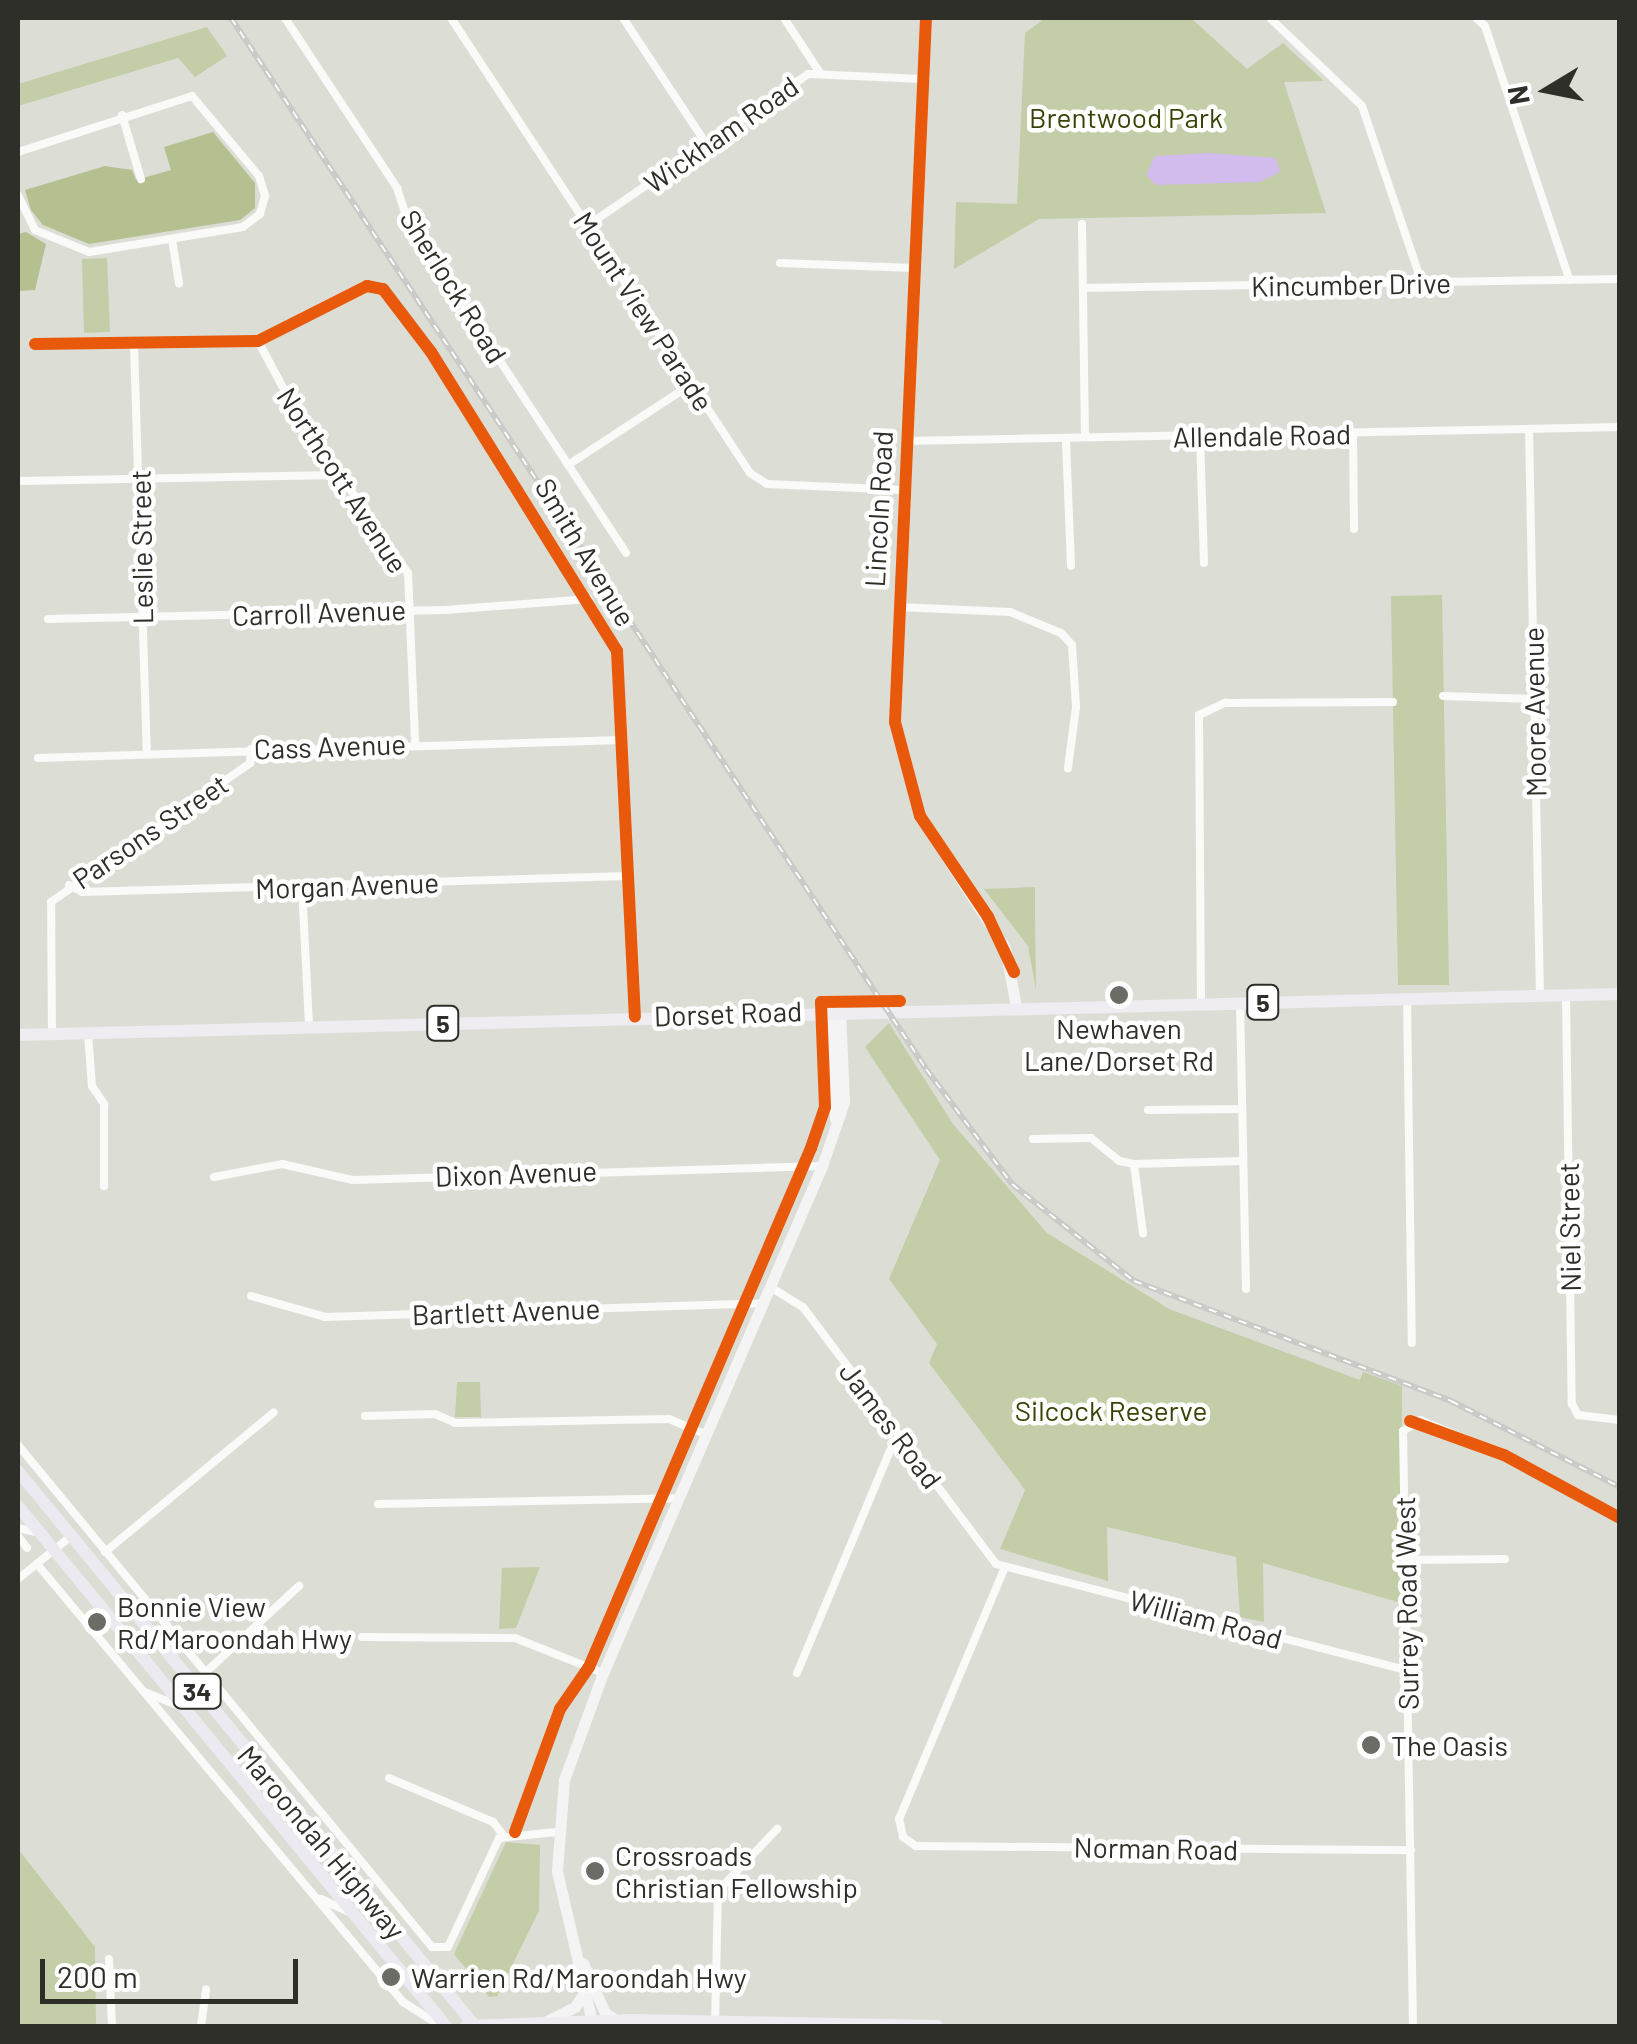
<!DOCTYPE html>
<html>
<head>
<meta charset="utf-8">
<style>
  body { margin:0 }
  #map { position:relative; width:1637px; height:2044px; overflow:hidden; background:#dcded5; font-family:Barlow,sans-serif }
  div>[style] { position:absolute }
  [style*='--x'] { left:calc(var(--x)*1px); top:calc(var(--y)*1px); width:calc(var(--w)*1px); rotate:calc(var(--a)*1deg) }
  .green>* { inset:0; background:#c3cda7 }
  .forest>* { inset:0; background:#b4c090 }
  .water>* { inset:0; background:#d2bced }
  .minor>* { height:8px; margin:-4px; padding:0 4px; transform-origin:4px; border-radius:4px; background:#fafaf9 }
  .secondary>* { height:11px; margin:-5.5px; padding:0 5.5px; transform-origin:5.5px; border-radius:5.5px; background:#f5f4f5 }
  .primary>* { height:12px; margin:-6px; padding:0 6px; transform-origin:6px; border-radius:6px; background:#f0edf2 }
  .trunk>* { height:12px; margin:-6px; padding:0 6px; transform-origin:6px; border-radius:6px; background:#ede9f0 }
  .rail>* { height:6px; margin-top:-3px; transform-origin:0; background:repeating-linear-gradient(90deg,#fff 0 8px,#c9cac7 0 16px); box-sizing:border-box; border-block:2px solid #c9cac7 }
  .cycleway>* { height:12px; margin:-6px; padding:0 6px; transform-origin:6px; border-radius:6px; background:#e8590c }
  .dots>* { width:28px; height:28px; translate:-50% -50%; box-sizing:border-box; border:5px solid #fff; border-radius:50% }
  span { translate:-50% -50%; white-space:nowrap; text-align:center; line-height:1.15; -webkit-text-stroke:9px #fff; paint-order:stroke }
  .shield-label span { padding:2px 8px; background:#fff; border:2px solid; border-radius:8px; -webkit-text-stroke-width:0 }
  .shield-label { font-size:25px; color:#2d2f28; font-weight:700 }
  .park-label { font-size:28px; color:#384407 }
  .street-label { font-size:28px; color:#2d2f28 }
  .poi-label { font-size:28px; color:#2d2f28 }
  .left { translate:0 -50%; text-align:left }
  .frame { position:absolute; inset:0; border:20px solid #2d2f28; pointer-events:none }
  .north { position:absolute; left:1497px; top:40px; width:100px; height:100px; -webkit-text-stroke:8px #fff; paint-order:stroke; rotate:260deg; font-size:28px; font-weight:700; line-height:40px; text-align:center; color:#2d2f28 }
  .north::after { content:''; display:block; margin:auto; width:35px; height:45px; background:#2d2f28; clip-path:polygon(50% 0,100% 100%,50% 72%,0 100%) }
  .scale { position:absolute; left:40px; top:1959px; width:258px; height:45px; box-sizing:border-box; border:5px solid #2d2f28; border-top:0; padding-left:12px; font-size:30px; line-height:35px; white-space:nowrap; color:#2d2f28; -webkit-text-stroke:8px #fff; paint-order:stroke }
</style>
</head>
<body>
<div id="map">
  <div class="green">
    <i style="clip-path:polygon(1045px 18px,1191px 18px,1247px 69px,1283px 43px,1324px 81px,1284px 82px,1326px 213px,1039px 219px,954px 269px,956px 202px,1017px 204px,1025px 33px)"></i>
    <i style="clip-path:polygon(207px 27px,227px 56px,195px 77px,178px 58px,18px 106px,18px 84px)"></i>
    <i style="clip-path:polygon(107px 258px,110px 332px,84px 333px,82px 259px)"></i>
    <i style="clip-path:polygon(1442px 595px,1449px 985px,1398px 985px,1391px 596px)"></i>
    <i style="clip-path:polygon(1035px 887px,1035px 914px,1036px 990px,1028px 946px,984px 889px)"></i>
    <i style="clip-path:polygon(889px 1023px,953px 1124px,1047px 1233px,1169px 1309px,1360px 1380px,1363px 1372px,1402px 1386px,1401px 1603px,1263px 1563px,1264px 1622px,1240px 1617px,1236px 1557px,1107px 1527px,1108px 1581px,1000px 1549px,1025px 1490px,929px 1363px,937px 1344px,889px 1279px,940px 1160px,865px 1047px)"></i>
    <i style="clip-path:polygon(457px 1382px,480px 1382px,481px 1417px,455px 1417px)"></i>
    <i style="clip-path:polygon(540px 1567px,516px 1628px,499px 1629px,502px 1568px)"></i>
    <i style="clip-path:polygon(506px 1842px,540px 1845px,539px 1911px,497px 1996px,489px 1997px,454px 1954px)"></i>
    <i style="clip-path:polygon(18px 1849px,95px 1947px,96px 2026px,18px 2026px)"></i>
  </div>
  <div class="forest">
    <i style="clip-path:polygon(213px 132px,255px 183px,255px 208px,240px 220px,89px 244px,43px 225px,31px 210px,25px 190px,105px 166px,132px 170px,136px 180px,171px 170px,164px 147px)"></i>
    <i style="clip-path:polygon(26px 232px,46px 244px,35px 290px,18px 291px,18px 234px)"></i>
  </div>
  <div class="water">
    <i style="clip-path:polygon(1209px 153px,1276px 158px,1280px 172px,1260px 182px,1192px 184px,1156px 185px,1146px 175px,1155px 156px)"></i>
  </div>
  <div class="minor">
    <i style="--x:285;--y:18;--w:204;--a:56.6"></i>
    <i style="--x:397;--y:188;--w:35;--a:72"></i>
    <i style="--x:408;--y:221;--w:397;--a:56.7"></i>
    <i style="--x:451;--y:18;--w:544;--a:56.69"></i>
    <i style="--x:750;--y:473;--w:20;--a:33"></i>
    <i style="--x:767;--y:484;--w:137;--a:2.5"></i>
    <i style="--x:623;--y:18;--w:152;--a:56.5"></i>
    <i style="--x:784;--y:18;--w:66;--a:56.8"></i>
    <i style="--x:1270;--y:18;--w:127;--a:43.7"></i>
    <i style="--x:1362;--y:106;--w:187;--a:71.3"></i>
    <i style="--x:1476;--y:18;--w:12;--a:42"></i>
    <i style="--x:1485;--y:26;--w:267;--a:71.6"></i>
    <i style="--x:122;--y:115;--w:67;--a:73.5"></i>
    <i style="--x:18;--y:152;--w:183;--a:-17.8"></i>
    <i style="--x:192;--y:96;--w:104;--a:50.1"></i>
    <i style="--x:259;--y:176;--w:21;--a:73"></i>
    <i style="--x:265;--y:196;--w:19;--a:106"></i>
    <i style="--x:260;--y:214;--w:21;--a:143"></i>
    <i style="--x:243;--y:227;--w:156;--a:170.8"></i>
    <i style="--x:89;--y:252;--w:58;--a:-157.8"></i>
    <i style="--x:35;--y:230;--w:39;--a:-116"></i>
    <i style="--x:1082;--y:224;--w:210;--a:89.2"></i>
    <i style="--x:587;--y:226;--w:268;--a:-34.5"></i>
    <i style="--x:808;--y:74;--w:115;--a:2.5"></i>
    <i style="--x:172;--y:239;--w:45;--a:81"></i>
    <i style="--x:780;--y:263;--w:134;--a:2.1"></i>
    <i style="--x:1083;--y:288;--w:537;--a:-0.96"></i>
    <i style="--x:258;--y:341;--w:76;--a:61.8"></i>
    <i style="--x:294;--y:408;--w:201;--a:55.4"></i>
    <i style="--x:408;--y:573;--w:170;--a:87.6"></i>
    <i style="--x:35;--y:344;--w:223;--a:-0.8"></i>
    <i style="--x:258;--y:341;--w:122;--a:-26.8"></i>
    <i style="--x:367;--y:286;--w:16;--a:11"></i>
    <i style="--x:383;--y:289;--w:79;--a:52.7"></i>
    <i style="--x:431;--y:352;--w:352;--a:58.1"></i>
    <i style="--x:617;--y:651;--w:366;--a:87.2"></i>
    <i style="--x:134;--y:345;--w:405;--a:88.2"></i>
    <i style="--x:1529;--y:429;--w:567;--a:88.89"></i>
    <i style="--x:1353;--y:433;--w:96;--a:89.4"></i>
    <i style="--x:1200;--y:436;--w:127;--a:88.2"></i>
    <i style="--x:906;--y:441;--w:714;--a:-1.12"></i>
    <i style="--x:1066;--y:441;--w:125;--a:87.7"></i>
    <i style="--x:568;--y:465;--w:148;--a:-33.2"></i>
    <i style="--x:22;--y:481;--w:317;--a:-1.1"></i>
    <i style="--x:898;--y:607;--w:112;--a:2.6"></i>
    <i style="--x:1010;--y:612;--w:55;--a:22.4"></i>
    <i style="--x:1061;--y:633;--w:16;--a:47"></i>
    <i style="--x:1072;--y:645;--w:62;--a:86.3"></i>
    <i style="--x:1076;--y:707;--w:62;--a:97.5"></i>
    <i style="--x:48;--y:619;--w:397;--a:-1.3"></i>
    <i style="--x:445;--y:610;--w:144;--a:-4.4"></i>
    <i style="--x:1443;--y:696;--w:91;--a:1.9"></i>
    <i style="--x:38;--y:758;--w:584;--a:-1.77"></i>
    <i style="--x:69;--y:885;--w:15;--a:28"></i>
    <i style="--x:82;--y:892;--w:546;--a:-1.68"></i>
    <i style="--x:302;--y:887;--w:140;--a:87.1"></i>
    <i style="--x:1566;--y:995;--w:409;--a:89.2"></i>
    <i style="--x:1572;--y:1404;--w:13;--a:61"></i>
    <i style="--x:1578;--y:1415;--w:42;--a:6.8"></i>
    <i style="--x:1407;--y:998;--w:345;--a:89.2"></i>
    <i style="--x:1240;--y:1002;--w:287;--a:88.8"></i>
    <i style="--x:1201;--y:1003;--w:288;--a:-90.4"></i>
    <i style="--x:1199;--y:715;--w:29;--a:-25"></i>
    <i style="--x:1225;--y:703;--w:168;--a:-0.3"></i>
    <i style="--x:88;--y:1033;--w:53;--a:85.7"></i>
    <i style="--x:92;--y:1086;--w:22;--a:56"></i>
    <i style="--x:104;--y:1104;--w:82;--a:90"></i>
    <i style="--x:52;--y:1034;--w:132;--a:-90.4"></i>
    <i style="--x:51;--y:902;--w:243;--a:-34.9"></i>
    <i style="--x:250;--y:763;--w:14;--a:-86"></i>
    <i style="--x:1148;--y:1110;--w:94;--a:-0.6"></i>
    <i style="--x:1033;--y:1139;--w:58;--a:-1"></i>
    <i style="--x:1091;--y:1138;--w:36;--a:39"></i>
    <i style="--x:1119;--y:1161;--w:15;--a:11"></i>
    <i style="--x:1134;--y:1164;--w:109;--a:-1.6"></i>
    <i style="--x:1134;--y:1164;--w:70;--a:82.6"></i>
    <i style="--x:214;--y:1177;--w:69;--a:-10.8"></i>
    <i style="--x:282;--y:1164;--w:73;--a:12.7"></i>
    <i style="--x:353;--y:1180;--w:469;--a:-1.7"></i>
    <i style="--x:772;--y:1288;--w:36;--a:32"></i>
    <i style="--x:803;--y:1307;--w:321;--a:53.1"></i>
    <i style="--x:996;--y:1564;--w:424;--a:14.5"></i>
    <i style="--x:251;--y:1296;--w:77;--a:15.8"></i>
    <i style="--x:325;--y:1317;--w:440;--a:-1.8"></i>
    <i style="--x:365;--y:1416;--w:70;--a:-1.6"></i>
    <i style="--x:435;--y:1414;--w:22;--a:24"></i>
    <i style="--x:455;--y:1423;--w:214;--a:-1.1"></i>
    <i style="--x:669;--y:1419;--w:41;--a:22.8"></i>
    <i style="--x:18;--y:1445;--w:651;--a:50.49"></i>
    <i style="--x:432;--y:1947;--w:16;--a:0"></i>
    <i style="--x:448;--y:1947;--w:120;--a:-64.9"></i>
    <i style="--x:499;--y:1838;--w:58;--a:-5.9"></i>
    <i style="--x:378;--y:1504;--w:300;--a:-1.1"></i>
    <i style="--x:18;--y:1528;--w:22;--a:13"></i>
    <i style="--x:18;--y:1536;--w:15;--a:53"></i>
    <i style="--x:105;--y:1552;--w:219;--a:-39.6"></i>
    <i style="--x:1406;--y:1560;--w:99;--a:-0.6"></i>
    <i style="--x:37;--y:1564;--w:571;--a:50.12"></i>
    <i style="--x:403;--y:2002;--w:45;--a:32.3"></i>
    <i style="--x:1005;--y:1567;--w:273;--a:112.8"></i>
    <i style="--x:899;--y:1819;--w:18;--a:77"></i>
    <i style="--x:903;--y:1837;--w:16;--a:35"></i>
    <i style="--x:916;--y:1846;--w:495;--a:0.5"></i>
    <i style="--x:18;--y:1579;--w:67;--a:-38.9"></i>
    <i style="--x:362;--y:1637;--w:153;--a:0.4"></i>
    <i style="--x:515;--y:1638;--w:95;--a:21.7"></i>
    <i style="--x:206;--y:1672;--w:127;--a:-42.8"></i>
    <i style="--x:797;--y:1673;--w:241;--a:-67.3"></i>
    <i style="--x:890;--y:1451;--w:17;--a:-45"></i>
    <i style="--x:147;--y:1693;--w:35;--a:22"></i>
    <i style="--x:389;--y:1778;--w:113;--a:22.9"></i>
    <i style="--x:493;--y:1822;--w:16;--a:52"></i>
    <i style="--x:321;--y:1899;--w:31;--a:25"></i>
    <i style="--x:109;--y:1959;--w:67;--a:87.4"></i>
    <i style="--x:715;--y:2024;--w:133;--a:-88.7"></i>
    <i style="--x:718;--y:1891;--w:86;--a:-46.4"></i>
    <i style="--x:201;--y:2026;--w:37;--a:-82"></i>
    <i style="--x:1413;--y:2026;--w:595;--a:-90.96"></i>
    <i style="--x:1403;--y:1431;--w:20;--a:-33"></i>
    <i style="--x:1420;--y:1420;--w:91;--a:22.6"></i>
    <i style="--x:1504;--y:1455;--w:132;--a:28.5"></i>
  </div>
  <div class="secondary">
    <i style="--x:926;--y:18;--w:705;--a:92.52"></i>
    <i style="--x:895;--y:722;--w:97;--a:75.1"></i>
    <i style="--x:920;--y:816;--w:157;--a:57.2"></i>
    <i style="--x:1005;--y:948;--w:59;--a:79.3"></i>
    <i style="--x:829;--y:1010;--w:109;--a:86.8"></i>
    <i style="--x:583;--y:1963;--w:55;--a:66.3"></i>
    <i style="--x:605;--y:2013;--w:13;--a:32"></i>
    <i style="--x:545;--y:2022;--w:34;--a:-27"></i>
    <i style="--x:575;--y:2007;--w:19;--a:-58"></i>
    <i style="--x:593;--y:2026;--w:159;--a:-103.1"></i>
    <i style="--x:557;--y:1871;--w:91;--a:-85.6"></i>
    <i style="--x:564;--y:1780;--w:114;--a:-70"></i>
    <i style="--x:603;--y:1673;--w:552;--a:-66.64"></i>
    <i style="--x:822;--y:1166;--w:68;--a:-71"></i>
    <i style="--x:844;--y:1102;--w:92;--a:-92.5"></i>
  </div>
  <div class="primary">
    <i style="--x:18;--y:1035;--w:1603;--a:-1.47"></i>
    <i style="--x:466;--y:2026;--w:165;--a:-2.1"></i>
    <i style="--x:631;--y:2020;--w:306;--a:1.1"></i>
  </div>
  <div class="trunk">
    <i style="--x:18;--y:1471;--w:719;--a:50.53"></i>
    <i style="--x:18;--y:1506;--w:673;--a:50.54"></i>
  </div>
  <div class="rail">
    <i style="--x:231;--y:18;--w:1260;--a:56.52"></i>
    <i style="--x:926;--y:1069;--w:144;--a:53.2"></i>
    <i style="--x:1012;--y:1184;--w:156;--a:38.5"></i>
    <i style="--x:1134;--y:1281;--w:339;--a:20.7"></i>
    <i style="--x:1451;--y:1401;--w:190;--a:27"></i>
  </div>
  <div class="cycleway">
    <i style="--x:926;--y:18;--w:705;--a:92.52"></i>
    <i style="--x:895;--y:722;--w:97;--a:75.1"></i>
    <i style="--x:920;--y:816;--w:122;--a:56"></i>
    <i style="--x:988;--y:917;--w:61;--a:64.7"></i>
    <i style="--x:35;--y:344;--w:223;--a:-0.8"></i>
    <i style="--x:258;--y:341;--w:122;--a:-26.8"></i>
    <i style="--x:367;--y:286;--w:16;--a:11"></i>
    <i style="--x:383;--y:289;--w:79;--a:52.7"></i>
    <i style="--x:431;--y:352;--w:352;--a:58.1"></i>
    <i style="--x:617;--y:651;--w:366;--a:87.2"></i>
    <i style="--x:1410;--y:1421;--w:100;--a:19.9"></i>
    <i style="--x:1504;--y:1455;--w:132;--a:28.5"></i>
    <i style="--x:515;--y:1832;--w:131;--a:-69.9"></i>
    <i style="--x:560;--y:1709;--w:51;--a:-55.4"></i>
    <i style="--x:589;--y:1667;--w:564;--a:-66.84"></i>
    <i style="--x:811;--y:1148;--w:43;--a:-71.1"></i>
    <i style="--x:825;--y:1107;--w:105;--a:-92.2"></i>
    <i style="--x:821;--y:1002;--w:79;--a:-0.7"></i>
  </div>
  <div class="dots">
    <i style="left:1119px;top:995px;background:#6a6c65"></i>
    <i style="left:97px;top:1622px;background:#6a6c65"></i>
    <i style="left:1371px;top:1745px;background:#6a6c65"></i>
    <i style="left:595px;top:1871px;background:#6a6c65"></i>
    <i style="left:391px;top:1977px;background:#6a6c65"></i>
  </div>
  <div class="shield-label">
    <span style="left:1263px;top:1002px">5</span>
    <span style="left:443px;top:1023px">5</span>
    <span style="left:197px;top:1691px">34</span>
  </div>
  <div class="park-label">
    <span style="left:1126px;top:117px">Brentwood Park</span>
    <span style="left:1111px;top:1410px">Silcock Reserve</span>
  </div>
  <div class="street-label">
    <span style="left:721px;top:134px;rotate:-35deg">Wickham Road</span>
    <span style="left:1351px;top:284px;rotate:-1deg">Kincumber Drive</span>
    <span style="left:454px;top:286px;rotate:58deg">Sherlock Road</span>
    <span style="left:644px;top:311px;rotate:57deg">Mount View Parade</span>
    <span style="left:1262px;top:435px;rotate:-1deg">Allendale Road</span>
    <span style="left:343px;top:480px;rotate:57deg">Northcott Avenue</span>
    <span style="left:878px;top:509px;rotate:-87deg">Lincoln Road</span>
    <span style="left:141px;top:547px;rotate:-91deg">Leslie Street</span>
    <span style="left:586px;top:552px;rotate:59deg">Smith Avenue</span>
    <span style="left:319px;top:612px;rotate:-2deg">Carroll Avenue</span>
    <span style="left:1534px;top:712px;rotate:-91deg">Moore Avenue</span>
    <span style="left:330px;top:746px;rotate:-2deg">Cass Avenue</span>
    <span style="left:150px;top:831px;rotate:-34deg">Parsons Street</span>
    <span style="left:347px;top:885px;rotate:-2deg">Morgan Avenue</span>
    <span style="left:728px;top:1013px;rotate:-2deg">Dorset Road</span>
    <span style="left:516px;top:1173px;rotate:-2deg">Dixon Avenue</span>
    <span style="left:1569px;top:1227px;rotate:-91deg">Niel Street</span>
    <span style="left:506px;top:1311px;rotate:-2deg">Bartlett Avenue</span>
    <span style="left:891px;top:1425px;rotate:53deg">James Road</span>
    <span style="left:1406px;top:1603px;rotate:-91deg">Surrey Road West</span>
    <span style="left:1206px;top:1619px;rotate:15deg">William Road</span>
    <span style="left:322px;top:1842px;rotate:50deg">Maroondah Highway</span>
    <span style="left:1156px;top:1848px;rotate:1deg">Norman Road</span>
  </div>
  <div class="poi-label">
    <span style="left:1119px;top:1044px">Newhaven<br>Lane/Dorset Rd</span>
    <span class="left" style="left:117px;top:1622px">Bonnie View<br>Rd/Maroondah Hwy</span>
    <span class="left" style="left:1391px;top:1745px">The Oasis</span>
    <span class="left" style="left:615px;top:1871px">Crossroads<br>Christian Fellowship</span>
    <span class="left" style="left:411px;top:1977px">Warrien Rd/Maroondah Hwy</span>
  </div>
  <div class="frame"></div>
  <div class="north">N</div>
  <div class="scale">200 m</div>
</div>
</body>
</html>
